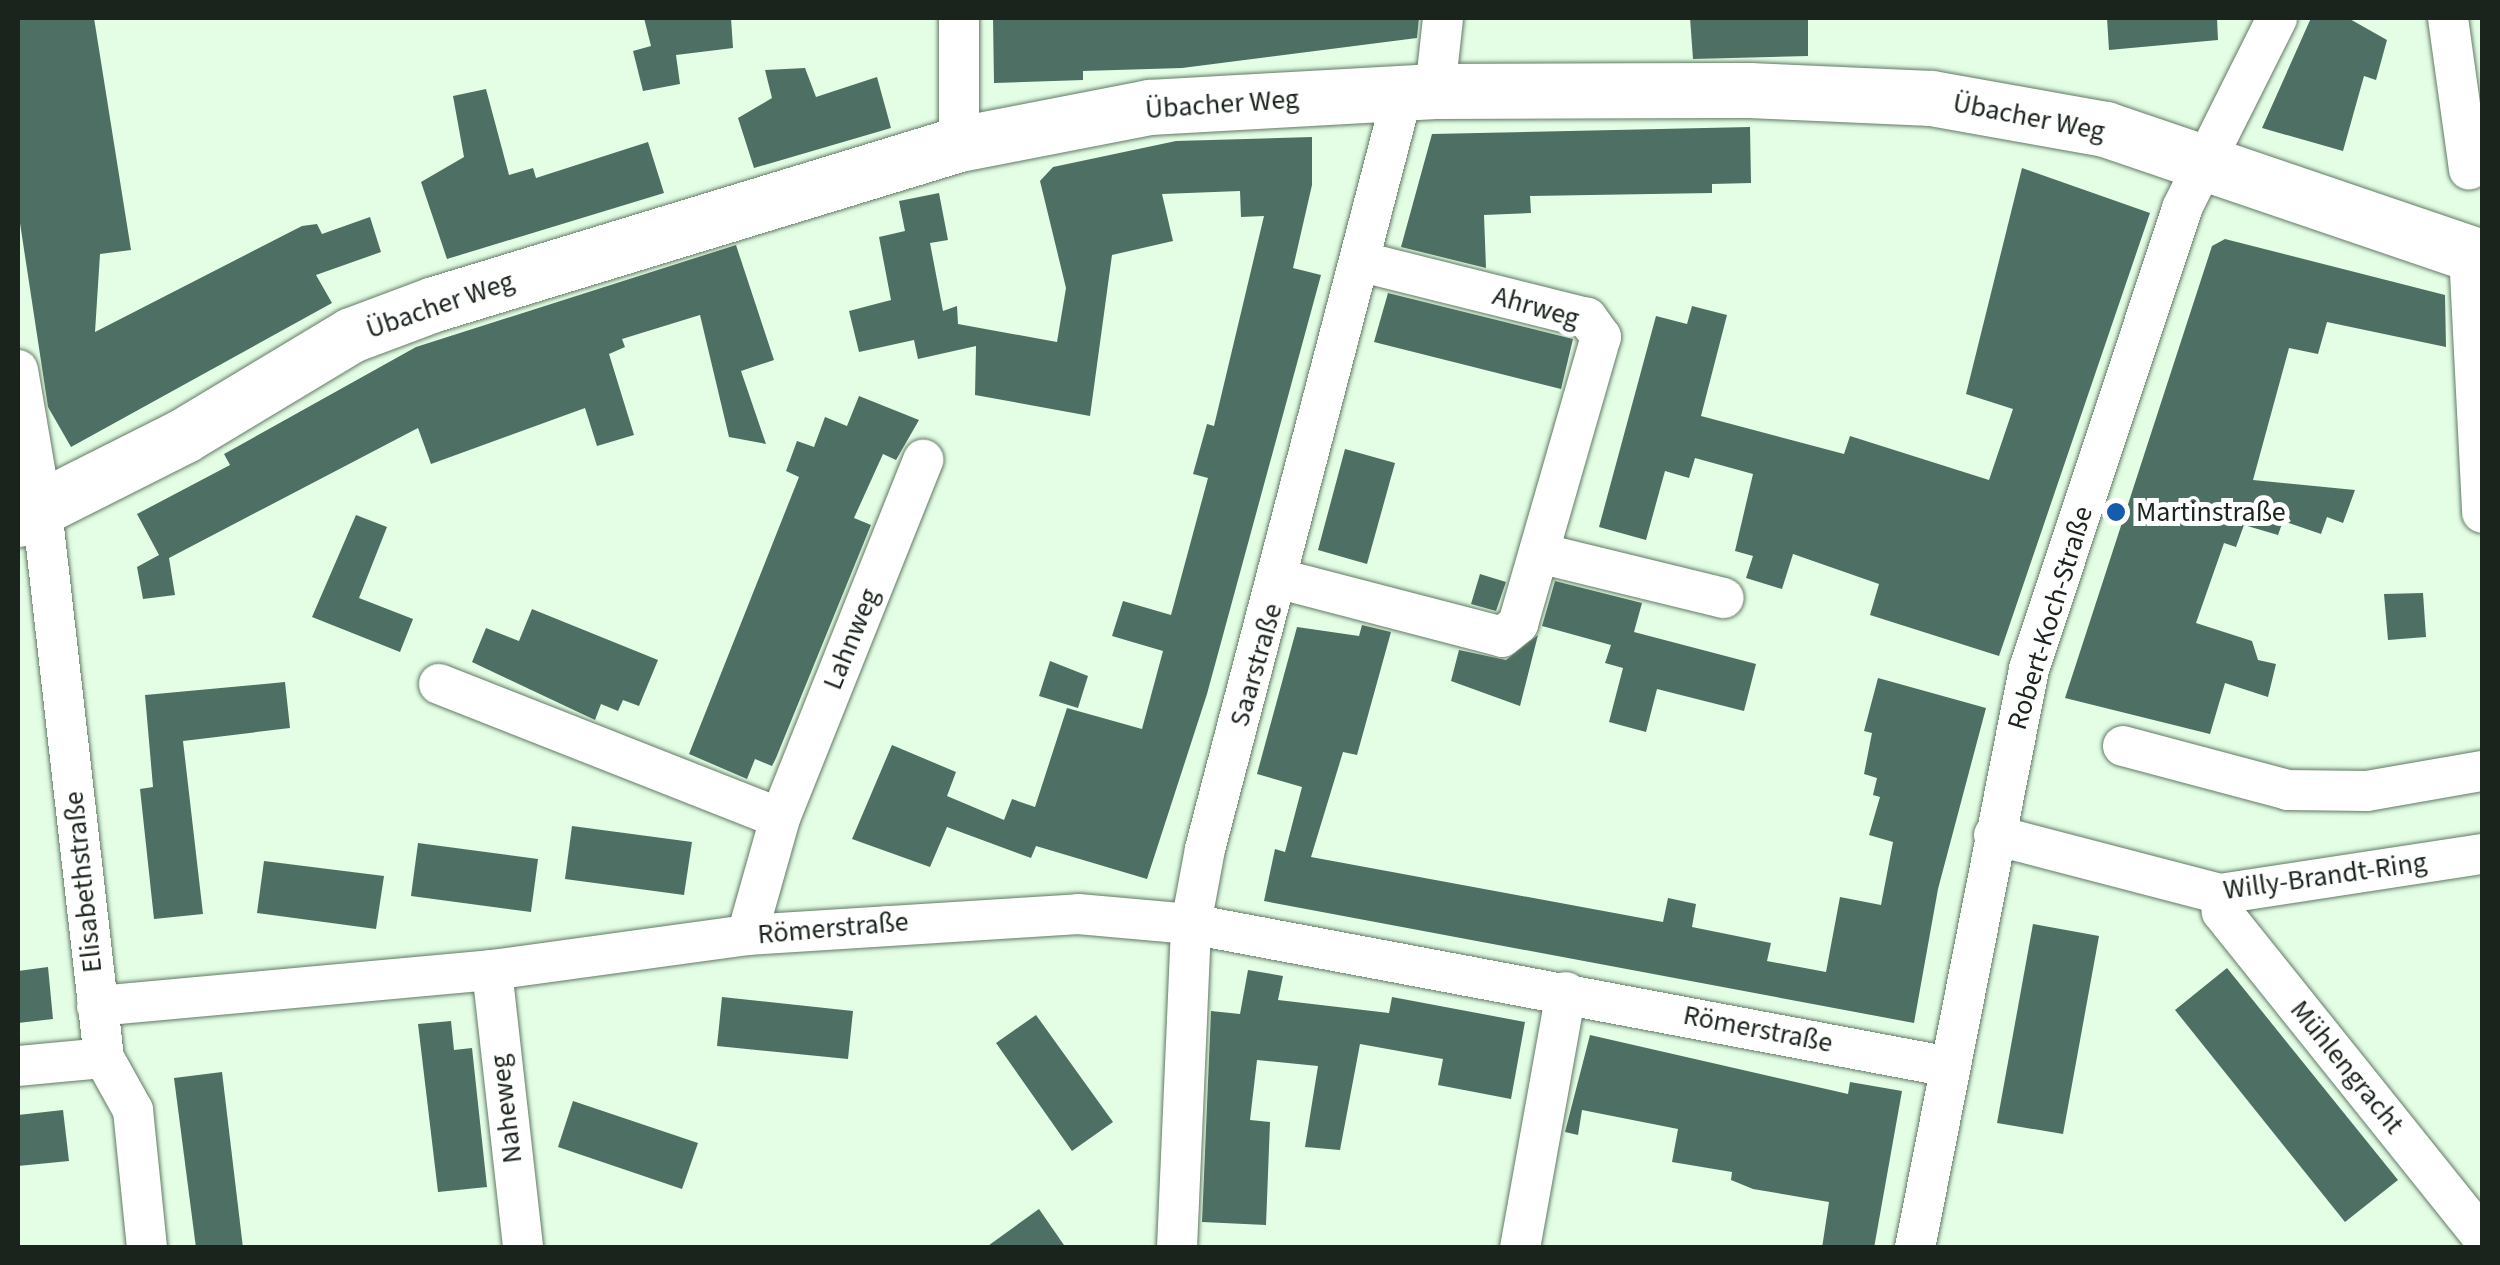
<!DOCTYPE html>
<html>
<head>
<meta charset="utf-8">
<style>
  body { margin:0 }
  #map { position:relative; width:2500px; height:1265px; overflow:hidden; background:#e4fee6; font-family:"Source Sans 3",sans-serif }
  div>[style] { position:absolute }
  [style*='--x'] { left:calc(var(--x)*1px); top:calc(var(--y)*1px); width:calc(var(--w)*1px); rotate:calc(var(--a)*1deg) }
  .building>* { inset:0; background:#4e6f63 }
  .roads { filter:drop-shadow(0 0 2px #627964) drop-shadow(0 0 2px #627964) }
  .minor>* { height:40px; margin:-20px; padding:0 20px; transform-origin:20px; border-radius:20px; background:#fff }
  .secondary>* { height:55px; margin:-27.5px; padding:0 27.5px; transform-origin:27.5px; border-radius:27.5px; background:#fff }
  .dots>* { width:28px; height:28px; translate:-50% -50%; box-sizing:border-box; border:5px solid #fff; border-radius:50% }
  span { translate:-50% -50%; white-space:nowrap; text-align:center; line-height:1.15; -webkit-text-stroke:10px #fff; paint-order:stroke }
  .street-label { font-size:28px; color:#1a241c }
  .poi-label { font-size:28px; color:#1a241c }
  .left { translate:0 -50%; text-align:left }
  .frame { position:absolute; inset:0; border:20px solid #1a241c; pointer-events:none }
</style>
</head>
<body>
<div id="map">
  <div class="building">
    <i style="clip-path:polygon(18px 18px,94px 18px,131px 250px,100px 254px,95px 332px,302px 226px,317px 224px,322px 234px,370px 217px,381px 252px,316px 275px,332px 303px,71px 447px,48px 407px,18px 210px)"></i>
    <i style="clip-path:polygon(644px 18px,731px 18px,733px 48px,676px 55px,680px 84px,643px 91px,633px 51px,651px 46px)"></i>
    <i style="clip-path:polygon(993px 18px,1419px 18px,1417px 38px,1182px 68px,1083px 71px,1083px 80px,994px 83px)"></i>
    <i style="clip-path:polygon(1690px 18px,1808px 18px,1808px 56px,1693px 59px)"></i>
    <i style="clip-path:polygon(2107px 18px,2217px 18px,2218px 40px,2109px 50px)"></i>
    <i style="clip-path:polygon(2311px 18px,2348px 18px,2387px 40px,2376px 80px,2364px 76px,2343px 151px,2262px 128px)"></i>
    <i style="clip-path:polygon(805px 68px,816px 97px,877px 77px,891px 128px,754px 168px,738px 118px,772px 98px,765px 70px)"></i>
    <i style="clip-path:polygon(486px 89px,509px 175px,533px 168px,536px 178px,648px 142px,664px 193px,447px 259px,421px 182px,464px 157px,453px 96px)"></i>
    <i style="clip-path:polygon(1750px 127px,1751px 183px,1712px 184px,1712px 193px,1530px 196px,1531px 213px,1484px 215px,1486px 268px,1401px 247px,1432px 134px)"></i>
    <i style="clip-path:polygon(1312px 137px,1312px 185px,1293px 268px,1321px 275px,1207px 694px,1147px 879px,1036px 846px,1031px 858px,947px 827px,930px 867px,852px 839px,892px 745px,956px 772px,947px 796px,1004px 820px,1012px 799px,1035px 807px,1067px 708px,1142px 729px,1163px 651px,1112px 636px,1123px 601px,1171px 615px,1208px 478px,1193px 474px,1207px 424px,1214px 426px,1264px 216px,1241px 217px,1240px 191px,1162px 194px,1173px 241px,1112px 255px,1090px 416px,975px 395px,976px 346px,918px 359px,914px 340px,859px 352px,849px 311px,891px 300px,879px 237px,905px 231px,899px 201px,939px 193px,948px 240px,930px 243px,943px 311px,957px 306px,958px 324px,1057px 342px,1066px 288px,1040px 181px,1053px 167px,1176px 141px)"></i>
    <i style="clip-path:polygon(2022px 168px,2150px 213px,1999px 656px,1870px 615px,1879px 584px,1793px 554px,1782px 589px,1746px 578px,1753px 556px,1735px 551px,1753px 474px,1695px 458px,1689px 478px,1665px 471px,1646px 540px,1599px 527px,1656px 316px,1687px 324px,1692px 306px,1727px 315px,1701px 416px,1844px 454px,1850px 436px,1989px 480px,2013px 409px,1966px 394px)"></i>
    <i style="clip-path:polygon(2225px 239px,2445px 295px,2446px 347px,2327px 322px,2318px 354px,2289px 348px,2253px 480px,2355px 490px,2343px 523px,2327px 517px,2321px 534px,2283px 521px,2278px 535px,2244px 525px,2236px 547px,2224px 543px,2196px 623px,2252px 641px,2258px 660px,2276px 664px,2268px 697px,2225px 683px,2210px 734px,2065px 698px,2212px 246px)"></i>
    <i style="clip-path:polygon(736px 245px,774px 360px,741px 371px,766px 444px,729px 437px,700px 315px,622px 339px,625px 347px,609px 354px,634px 435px,597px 446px,585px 408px,431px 464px,418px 428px,169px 558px,175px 595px,143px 599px,137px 567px,159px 555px,137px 514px,230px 465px,224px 454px,416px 347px)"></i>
    <i style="clip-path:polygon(1388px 293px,1573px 339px,1561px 389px,1374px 342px)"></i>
    <i style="clip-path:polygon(859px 396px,919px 420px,896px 460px,883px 454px,854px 518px,871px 525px,776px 758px,772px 766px,755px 759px,747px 779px,689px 754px,799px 477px,786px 471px,797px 441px,814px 447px,825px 417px,847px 426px)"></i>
    <i style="clip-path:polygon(1345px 449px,1395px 463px,1367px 564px,1318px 550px)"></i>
    <i style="clip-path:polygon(356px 515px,387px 527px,359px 598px,413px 619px,400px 652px,312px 617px)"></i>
    <i style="clip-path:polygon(1480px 574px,1506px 582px,1496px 611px,1471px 604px)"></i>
    <i style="clip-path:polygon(1555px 581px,1642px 603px,1634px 632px,1756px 664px,1744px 711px,1657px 689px,1646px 732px,1609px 722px,1623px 668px,1605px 663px,1611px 645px,1542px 626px)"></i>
    <i style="clip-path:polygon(2423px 593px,2426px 637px,2388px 640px,2384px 594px)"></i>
    <i style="clip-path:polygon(532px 609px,658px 660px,639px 706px,623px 700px,618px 711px,601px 704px,595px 720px,472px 662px,486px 628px,519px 641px)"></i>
    <i style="clip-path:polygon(1362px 625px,1391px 632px,1357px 755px,1343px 752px,1311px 857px,1663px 922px,1668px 898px,1696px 904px,1692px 927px,1771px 943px,1767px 961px,1826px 972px,1840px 897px,1881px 905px,1893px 842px,1869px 835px,1880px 797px,1873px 795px,1877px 778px,1864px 774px,1872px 733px,1864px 731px,1878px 678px,1986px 708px,1938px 889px,1914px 1023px,1264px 901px,1275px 849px,1285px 852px,1302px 787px,1257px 774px,1297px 627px,1359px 636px)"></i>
    <i style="clip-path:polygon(1538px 635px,1520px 706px,1451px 681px,1459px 650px,1506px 660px)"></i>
    <i style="clip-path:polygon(1050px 661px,1088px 676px,1078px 708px,1039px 696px)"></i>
    <i style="clip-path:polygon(285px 682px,290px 728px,183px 741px,203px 914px,154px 919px,140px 789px,153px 787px,145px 695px)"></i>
    <i style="clip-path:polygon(572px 826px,692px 842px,684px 895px,565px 879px)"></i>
    <i style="clip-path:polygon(418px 843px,538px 859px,531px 912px,411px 896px)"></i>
    <i style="clip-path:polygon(264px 861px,384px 876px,376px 929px,257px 913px)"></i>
    <i style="clip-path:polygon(2033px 924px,2099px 936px,2063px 1134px,1997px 1123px)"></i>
    <i style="clip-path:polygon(48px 967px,53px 1019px,18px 1023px,18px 971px)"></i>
    <i style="clip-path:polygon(2227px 968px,2398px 1180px,2345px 1222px,2175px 1010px)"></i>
    <i style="clip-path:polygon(1248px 970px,1283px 976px,1278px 1000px,1389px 1013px,1392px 997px,1525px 1022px,1511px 1099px,1438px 1085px,1443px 1059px,1360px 1044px,1340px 1150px,1305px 1147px,1318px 1066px,1257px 1060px,1250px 1120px,1270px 1122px,1266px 1225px,1202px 1222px,1211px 1011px,1240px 1014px)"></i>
    <i style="clip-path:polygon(722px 997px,853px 1011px,848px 1059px,717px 1046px)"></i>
    <i style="clip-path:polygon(1036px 1015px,1113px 1122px,1072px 1151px,996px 1043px)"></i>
    <i style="clip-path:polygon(451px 1021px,454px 1050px,472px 1048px,487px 1187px,438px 1192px,418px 1024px)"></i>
    <i style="clip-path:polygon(1590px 1035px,1848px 1094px,1850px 1082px,1902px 1091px,1874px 1248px,1822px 1248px,1829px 1202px,1753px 1189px,1731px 1180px,1732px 1172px,1672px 1162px,1678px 1129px,1582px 1110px,1578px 1135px,1565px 1132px)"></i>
    <i style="clip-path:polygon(222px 1072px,243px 1248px,196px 1248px,174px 1078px)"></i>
    <i style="clip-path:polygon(573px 1101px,698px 1143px,682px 1189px,558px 1147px)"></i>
    <i style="clip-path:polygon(63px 1110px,69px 1161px,18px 1166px,18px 1115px)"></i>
    <i style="clip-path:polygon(1039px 1209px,1066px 1248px,985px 1248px)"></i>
  </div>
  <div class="roads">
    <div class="minor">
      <i style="--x:959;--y:18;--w:126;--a:90"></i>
      <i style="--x:2448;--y:18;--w:153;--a:82.1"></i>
      <i style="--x:1435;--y:91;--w:73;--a:-83.7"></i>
      <i style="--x:2469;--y:253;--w:260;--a:87.1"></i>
      <i style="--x:18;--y:370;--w:142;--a:80.3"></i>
      <i style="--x:42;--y:510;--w:551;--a:83.55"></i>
      <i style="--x:104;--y:1058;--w:60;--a:60.9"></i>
      <i style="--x:133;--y:1110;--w:139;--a:84.2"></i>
      <i style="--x:1539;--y:553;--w:190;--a:13.7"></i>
      <i style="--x:1280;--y:579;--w:229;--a:14.6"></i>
      <i style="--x:1502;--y:637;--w:21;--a:-39"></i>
      <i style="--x:1518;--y:624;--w:299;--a:-73.9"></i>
      <i style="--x:1601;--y:337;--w:24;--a:-126"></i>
      <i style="--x:1587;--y:318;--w:231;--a:-166"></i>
      <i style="--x:439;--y:684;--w:366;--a:21.5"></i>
      <i style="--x:2123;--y:746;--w:171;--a:14.9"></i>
      <i style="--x:2288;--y:790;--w:79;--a:0.7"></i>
      <i style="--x:2367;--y:791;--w:117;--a:-9.9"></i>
      <i style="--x:1994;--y:835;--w:234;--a:14.6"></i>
      <i style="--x:2220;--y:894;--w:265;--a:-8.7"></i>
      <i style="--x:2220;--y:894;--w:18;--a:84"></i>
      <i style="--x:2222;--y:912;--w:415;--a:51.3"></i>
      <i style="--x:747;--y:935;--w:122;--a:-74.2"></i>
      <i style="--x:780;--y:818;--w:386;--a:-68.2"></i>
      <i style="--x:492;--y:970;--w:280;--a:83.6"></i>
      <i style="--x:97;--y:1006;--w:397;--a:-5.2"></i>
      <i style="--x:492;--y:970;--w:257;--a:-7.8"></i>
      <i style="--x:747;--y:935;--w:332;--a:-3.6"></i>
      <i style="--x:1078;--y:914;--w:113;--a:5.1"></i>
      <i style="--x:1191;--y:924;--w:772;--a:10.67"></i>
      <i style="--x:18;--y:1066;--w:86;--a:-5.3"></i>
      <i style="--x:1177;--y:1248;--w:324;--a:-87.5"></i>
      <i style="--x:1191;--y:924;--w:76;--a:-79.4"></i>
      <i style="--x:1205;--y:849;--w:782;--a:-75.34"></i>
      <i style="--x:1520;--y:1248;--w:260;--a:-79.8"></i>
      <i style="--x:1915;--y:1248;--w:590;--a:-78.86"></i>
      <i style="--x:2029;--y:669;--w:486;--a:-71.6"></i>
      <i style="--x:2182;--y:208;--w:212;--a:-63.4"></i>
    </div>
    <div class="secondary">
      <i style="--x:18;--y:519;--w:185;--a:-26.7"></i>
      <i style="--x:183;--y:436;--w:196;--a:-31"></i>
      <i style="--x:351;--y:335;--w:89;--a:-20.5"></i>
      <i style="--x:434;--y:304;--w:549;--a:-16.95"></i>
      <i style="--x:959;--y:144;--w:194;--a:-11"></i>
      <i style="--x:1149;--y:107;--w:286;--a:-3.2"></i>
      <i style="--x:1435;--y:91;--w:314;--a:-0.2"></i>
      <i style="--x:1749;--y:90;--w:182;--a:2.5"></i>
      <i style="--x:1931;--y:98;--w:177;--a:10.1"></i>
      <i style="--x:2105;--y:129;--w:398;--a:18.8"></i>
    </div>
  </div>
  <div class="dots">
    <i style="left:2116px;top:512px;background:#165cac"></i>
  </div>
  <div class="street-label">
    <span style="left:1222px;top:104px;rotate:-4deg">Übacher Weg</span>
    <span style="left:2029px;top:117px;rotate:11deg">Übacher Weg</span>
    <span style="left:440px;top:305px;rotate:-19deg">Übacher Weg</span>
    <span style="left:1536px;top:307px;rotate:16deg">Ahrweg</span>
    <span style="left:2050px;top:618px;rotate:-73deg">Robert-Koch-Straße</span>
    <span style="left:851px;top:639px;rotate:-68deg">Lahnweg</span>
    <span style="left:1256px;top:665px;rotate:-74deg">Saarstraße</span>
    <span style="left:2325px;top:876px;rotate:-8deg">Willy-Brandt-Ring</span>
    <span style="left:83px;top:882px;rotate:-96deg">Elisabethstraße</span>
    <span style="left:833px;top:928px;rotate:-5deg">Römerstraße</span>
    <span style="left:1758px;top:1029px;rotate:11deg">Römerstraße</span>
    <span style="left:2347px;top:1067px;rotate:51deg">Mühlengracht</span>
    <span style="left:506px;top:1109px;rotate:-97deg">Naheweg</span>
  </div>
  <div class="poi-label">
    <span class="left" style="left:2136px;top:512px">Martinstraße</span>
  </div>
  <div class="frame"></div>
</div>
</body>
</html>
